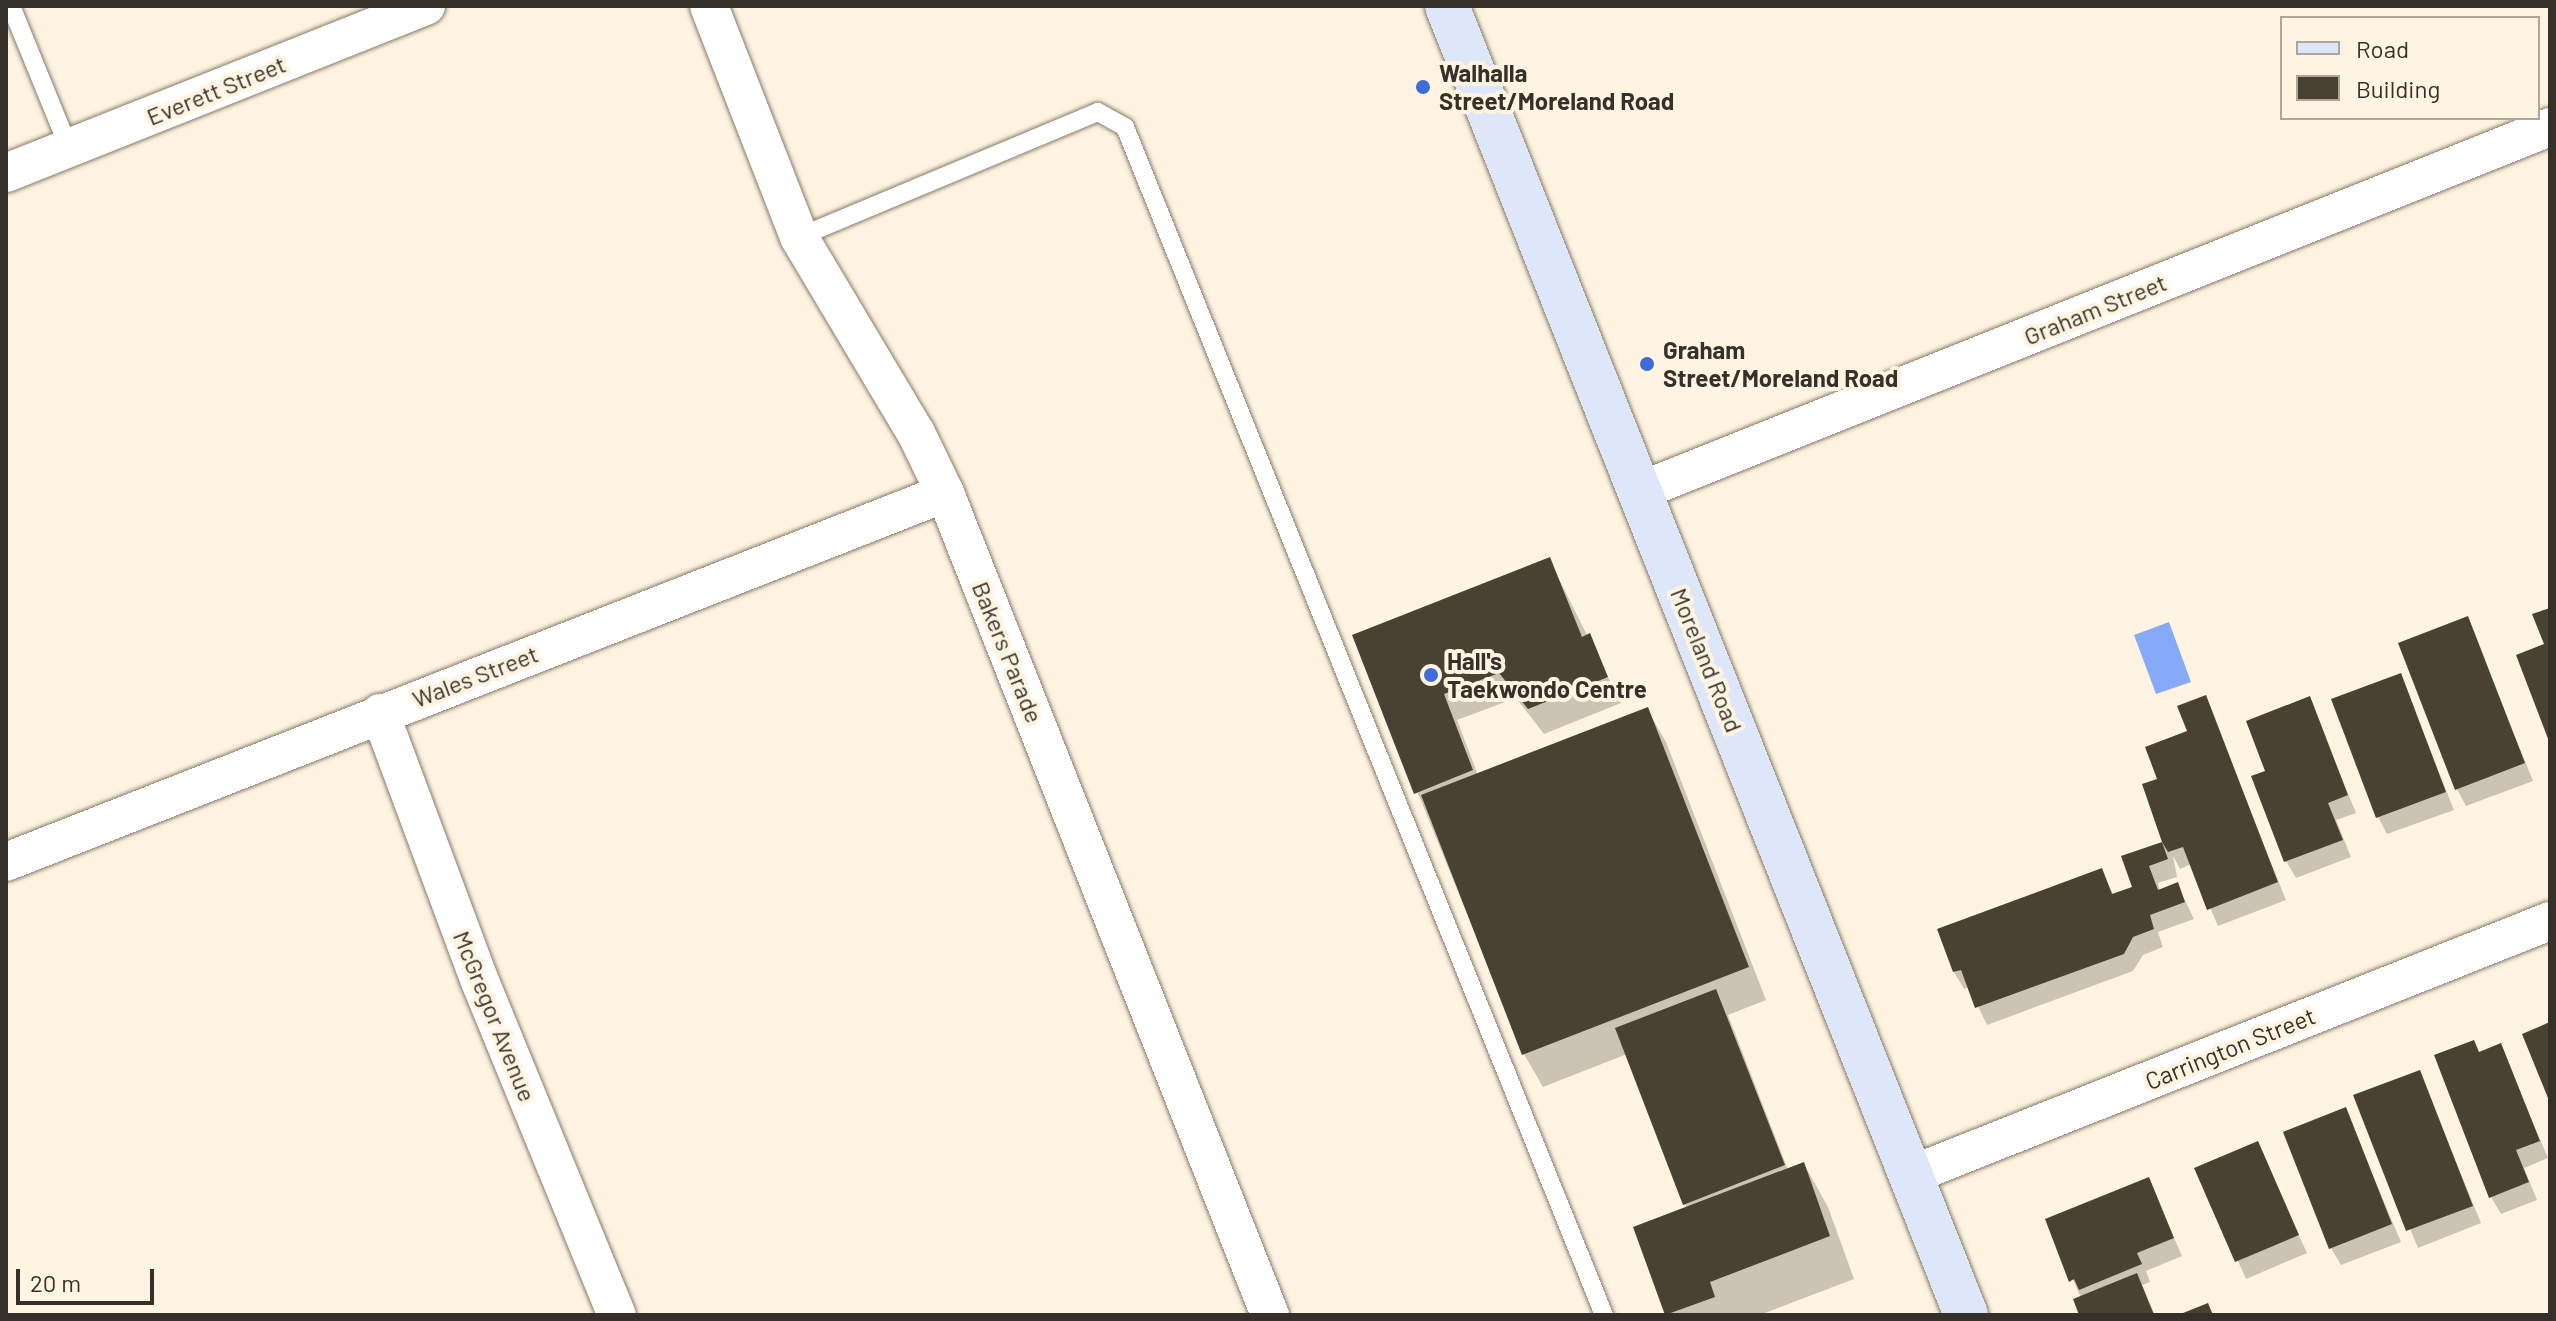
<!DOCTYPE html>
<html>
<head>
<meta charset="utf-8">
<style>
  body { margin:0 }
  #map { position:relative; width:2556px; height:1321px; overflow:hidden; background:#fff4e1; font-family:Barlow,sans-serif }
  div>[style] { position:absolute }
  [style*='--x'] { left:calc(var(--x)*1px); top:calc(var(--y)*1px); width:calc(var(--w)*1px); rotate:calc(var(--a)*1deg) }
  .water>* { inset:0; background:#86aaf7 }
  .shadow>* { inset:0; background:#0003 }
  .building>* { inset:0; background:#494131 }
  .roads { filter:drop-shadow(0 0 2px #847b69) drop-shadow(0 0 2px #847b69) }
  .service>* { height:18px; margin:-9px; padding:0 9px; transform-origin:9px; border-radius:9px; background:#fff }
  .minor>* { height:38px; margin:-19px; padding:0 19px; transform-origin:19px; border-radius:19px; background:#fff }
  .secondary>* { height:44px; margin:-22px; padding:0 22px; transform-origin:22px; border-radius:22px; background:#dee7fa }
  .dots>* { width:22px; height:22px; translate:-50% -50%; box-sizing:border-box; border:4px solid #fff4e1; border-radius:50% }
  span { translate:-50% -50%; white-space:nowrap; text-align:center; line-height:1.15; -webkit-text-stroke:8px #fff4e1; paint-order:stroke }
  .poi-label { font-size:24px; color:#35312a; font-weight:700 }
  .left { translate:0 -50%; text-align:left }
  .street-label { font-size:24px; color:#35312a }
  .frame { position:absolute; inset:0; border:8px solid #35312a; pointer-events:none }
  .legend { position:absolute; left:2280px; top:16px; width:260px; height:104px; box-sizing:border-box; background:#fff4e1; border:2px solid #aea698; margin:0; padding:10px 14px; list-style:none; font-size:24px; color:#35312a }
  .legend li { display:flex; align-items:center; gap:16px; height:40px }
  .legend b { width:40px; border:2px solid #aea698 }
  .scale { position:absolute; left:16px; top:1269px; width:138px; height:36px; box-sizing:border-box; border:4px solid #35312a; border-top:0; padding-left:10px; font-size:24px; line-height:28px; white-space:nowrap; color:#35312a; -webkit-text-stroke:6px #fff4e1; paint-order:stroke }
</style>
</head>
<body>
<div id="map">
  <div class="water">
    <i style="clip-path:polygon(2169px 622px,2191px 682px,2156px 694px,2134px 635px)"></i>
  </div>
  <div class="shadow">
    <i style="clip-path:polygon(1549px 559px,1621px 703px,1544px 734px,1516px 698px,1457px 720px,1478px 775px,1647px 709px,1666px 742px,1766px 1000px,1728px 1015px,1788px 1170px,1804px 1164px,1828px 1207px,1854px 1279px,1760px 1315px,1668px 1315px,1636px 1228px,1687px 1208px,1627px 1054px,1543px 1087px,1524px 1054px,1354px 636px)"></i>
    <i style="clip-path:polygon(2467px 618px,2533px 781px,2466px 806px,2457px 789px)"></i>
    <i style="clip-path:polygon(2400px 675px,2454px 810px,2387px 834px,2378px 817px)"></i>
    <i style="clip-path:polygon(2205px 698px,2286px 900px,2218px 926px,2191px 864px,2180px 869px,2173px 856px,2177px 877px,2158px 883px,2160px 891px,2177px 884px,2194px 919px,2158px 932px,2163px 947px,2143px 955px,2133px 971px,1987px 1025px,1969px 987px,1964px 989px,1954px 972px,2102px 871px,2114px 896px,2135px 888px,2124px 857px,2165px 843px,2160px 780px)"></i>
    <i style="clip-path:polygon(2309px 699px,2356px 813px,2336px 820px,2351px 857px,2296px 878px,2286px 861px,2267px 772px)"></i>
    <i style="clip-path:polygon(2500px 1045px,2548px 1158px,2524px 1168px,2537px 1200px,2501px 1214px,2491px 1197px,2479px 1053px)"></i>
    <i style="clip-path:polygon(2419px 1072px,2481px 1223px,2418px 1248px,2356px 1096px)"></i>
    <i style="clip-path:polygon(2345px 1110px,2401px 1242px,2341px 1265px,2331px 1248px)"></i>
    <i style="clip-path:polygon(2257px 1143px,2307px 1253px,2246px 1279px,2197px 1169px)"></i>
    <i style="clip-path:polygon(2148px 1179px,2182px 1256px,2146px 1271px,2150px 1282px,2142px 1285px,2155px 1315px,2081px 1315px,2081px 1298px,2047px 1220px)"></i>
  </div>
  <div class="building">
    <i style="clip-path:polygon(1550px 557px,1582px 637px,1590px 633px,1608px 677px,1528px 709px,1499px 673px,1444px 694px,1473px 770px,1414px 794px,1352px 635px)"></i>
    <i style="clip-path:polygon(2550px 608px,2550px 744px,2516px 655px,2544px 644px,2532px 614px)"></i>
    <i style="clip-path:polygon(2468px 616px,2525px 763px,2455px 790px,2398px 643px)"></i>
    <i style="clip-path:polygon(2401px 673px,2446px 792px,2376px 818px,2331px 699px)"></i>
    <i style="clip-path:polygon(2206px 695px,2278px 882px,2207px 910px,2183px 847px,2168px 852px,2162px 842px,2142px 784px,2157px 779px,2145px 747px,2187px 731px,2177px 706px)"></i>
    <i style="clip-path:polygon(2310px 696px,2348px 795px,2328px 803px,2343px 840px,2284px 862px,2251px 776px,2265px 771px,2246px 721px)"></i>
    <i style="clip-path:polygon(1648px 707px,1749px 967px,1522px 1055px,1421px 795px)"></i>
    <i style="clip-path:polygon(2162px 842px,2168px 859px,2149px 866px,2158px 890px,2178px 882px,2185px 902px,2150px 915px,2154px 929px,2133px 937px,2124px 954px,1975px 1008px,1961px 970px,1953px 972px,1937px 929px,2102px 868px,2112px 894px,2132px 887px,2121px 856px)"></i>
    <i style="clip-path:polygon(1716px 989px,1785px 1165px,1683px 1205px,1615px 1028px)"></i>
    <i style="clip-path:polygon(2550px 1022px,2550px 1103px,2522px 1034px)"></i>
    <i style="clip-path:polygon(2474px 1040px,2479px 1052px,2501px 1043px,2540px 1141px,2516px 1150px,2529px 1182px,2489px 1198px,2434px 1055px)"></i>
    <i style="clip-path:polygon(2420px 1070px,2473px 1206px,2406px 1231px,2353px 1095px)"></i>
    <i style="clip-path:polygon(2346px 1107px,2392px 1224px,2329px 1249px,2283px 1132px)"></i>
    <i style="clip-path:polygon(2258px 1141px,2299px 1235px,2235px 1262px,2194px 1168px)"></i>
    <i style="clip-path:polygon(1804px 1162px,1830px 1236px,1710px 1282px,1715px 1297px,1665px 1315px,1633px 1227px)"></i>
    <i style="clip-path:polygon(2149px 1177px,2174px 1238px,2137px 1253px,2142px 1264px,2079px 1290px,2074px 1279px,2069px 1282px,2045px 1219px)"></i>
    <i style="clip-path:polygon(2137px 1273px,2154px 1315px,2079px 1315px,2073px 1299px)"></i>
    <i style="clip-path:polygon(2208px 1303px,2213px 1315px,2178px 1315px)"></i>
  </div>
  <div class="roads">
    <div class="service">
      <i style="--x:11;--y:6;--w:153;--a:67.8"></i>
      <i style="--x:799;--y:237;--w:324;--a:-22.7"></i>
      <i style="--x:1098;--y:112;--w:31;--a:29"></i>
      <i style="--x:1125;--y:127;--w:1281;--a:68.04"></i>
    </div>
    <div class="minor">
      <i style="--x:709;--y:6;--w:248;--a:68.7"></i>
      <i style="--x:799;--y:237;--w:228;--a:59.2"></i>
      <i style="--x:916;--y:433;--w:67;--a:64.2"></i>
      <i style="--x:945;--y:493;--w:884;--a:68.43"></i>
      <i style="--x:6;--y:173;--w:452;--a:-21.7"></i>
      <i style="--x:1640;--y:491;--w:980;--a:-21.8"></i>
      <i style="--x:380;--y:713;--w:284;--a:69.6"></i>
      <i style="--x:479;--y:979;--w:363;--a:67.7"></i>
      <i style="--x:6;--y:862;--w:1009;--a:-21.45"></i>
      <i style="--x:1911;--y:1175;--w:688;--a:-21.68"></i>
    </div>
    <div class="secondary">
      <i style="--x:1447;--y:6;--w:1408;--a:68.37"></i>
    </div>
  </div>
  <div class="dots">
    <i style="left:1423px;top:87px;background:#3f6cdd"></i>
    <i style="left:1647px;top:364px;background:#3f6cdd"></i>
    <i style="left:1431px;top:675px;background:#3f6cdd"></i>
  </div>
  <div class="poi-label">
    <span class="left" style="left:1439px;top:87px">Walhalla<br>Street/Moreland Road</span>
    <span class="left" style="left:1663px;top:364px">Graham<br>Street/Moreland Road</span>
    <span class="left" style="left:1447px;top:675px">Hall's<br>Taekwondo Centre</span>
  </div>
  <div class="street-label">
    <span style="left:216px;top:90px;rotate:-22deg">Everett Street</span>
    <span style="left:2095px;top:309px;rotate:-22deg">Graham Street</span>
    <span style="left:1008px;top:652px;rotate:68deg">Bakers Parade</span>
    <span style="left:1707px;top:660px;rotate:68deg">Moreland Road</span>
    <span style="left:475px;top:676px;rotate:-21deg">Wales Street</span>
    <span style="left:495px;top:1016px;rotate:68deg">McGregor Avenue</span>
    <span style="left:2230px;top:1048px;rotate:-22deg">Carrington Street</span>
  </div>
  <div class="frame"></div>
  <ul class="legend">
  <li><b style="height:10px;background:#dee7fa"></b>Road</li>
  <li><b style="height:22px;background:#494131"></b>Building</li>
  </ul>
  <div class="scale">20 m</div>
</div>
</body>
</html>
